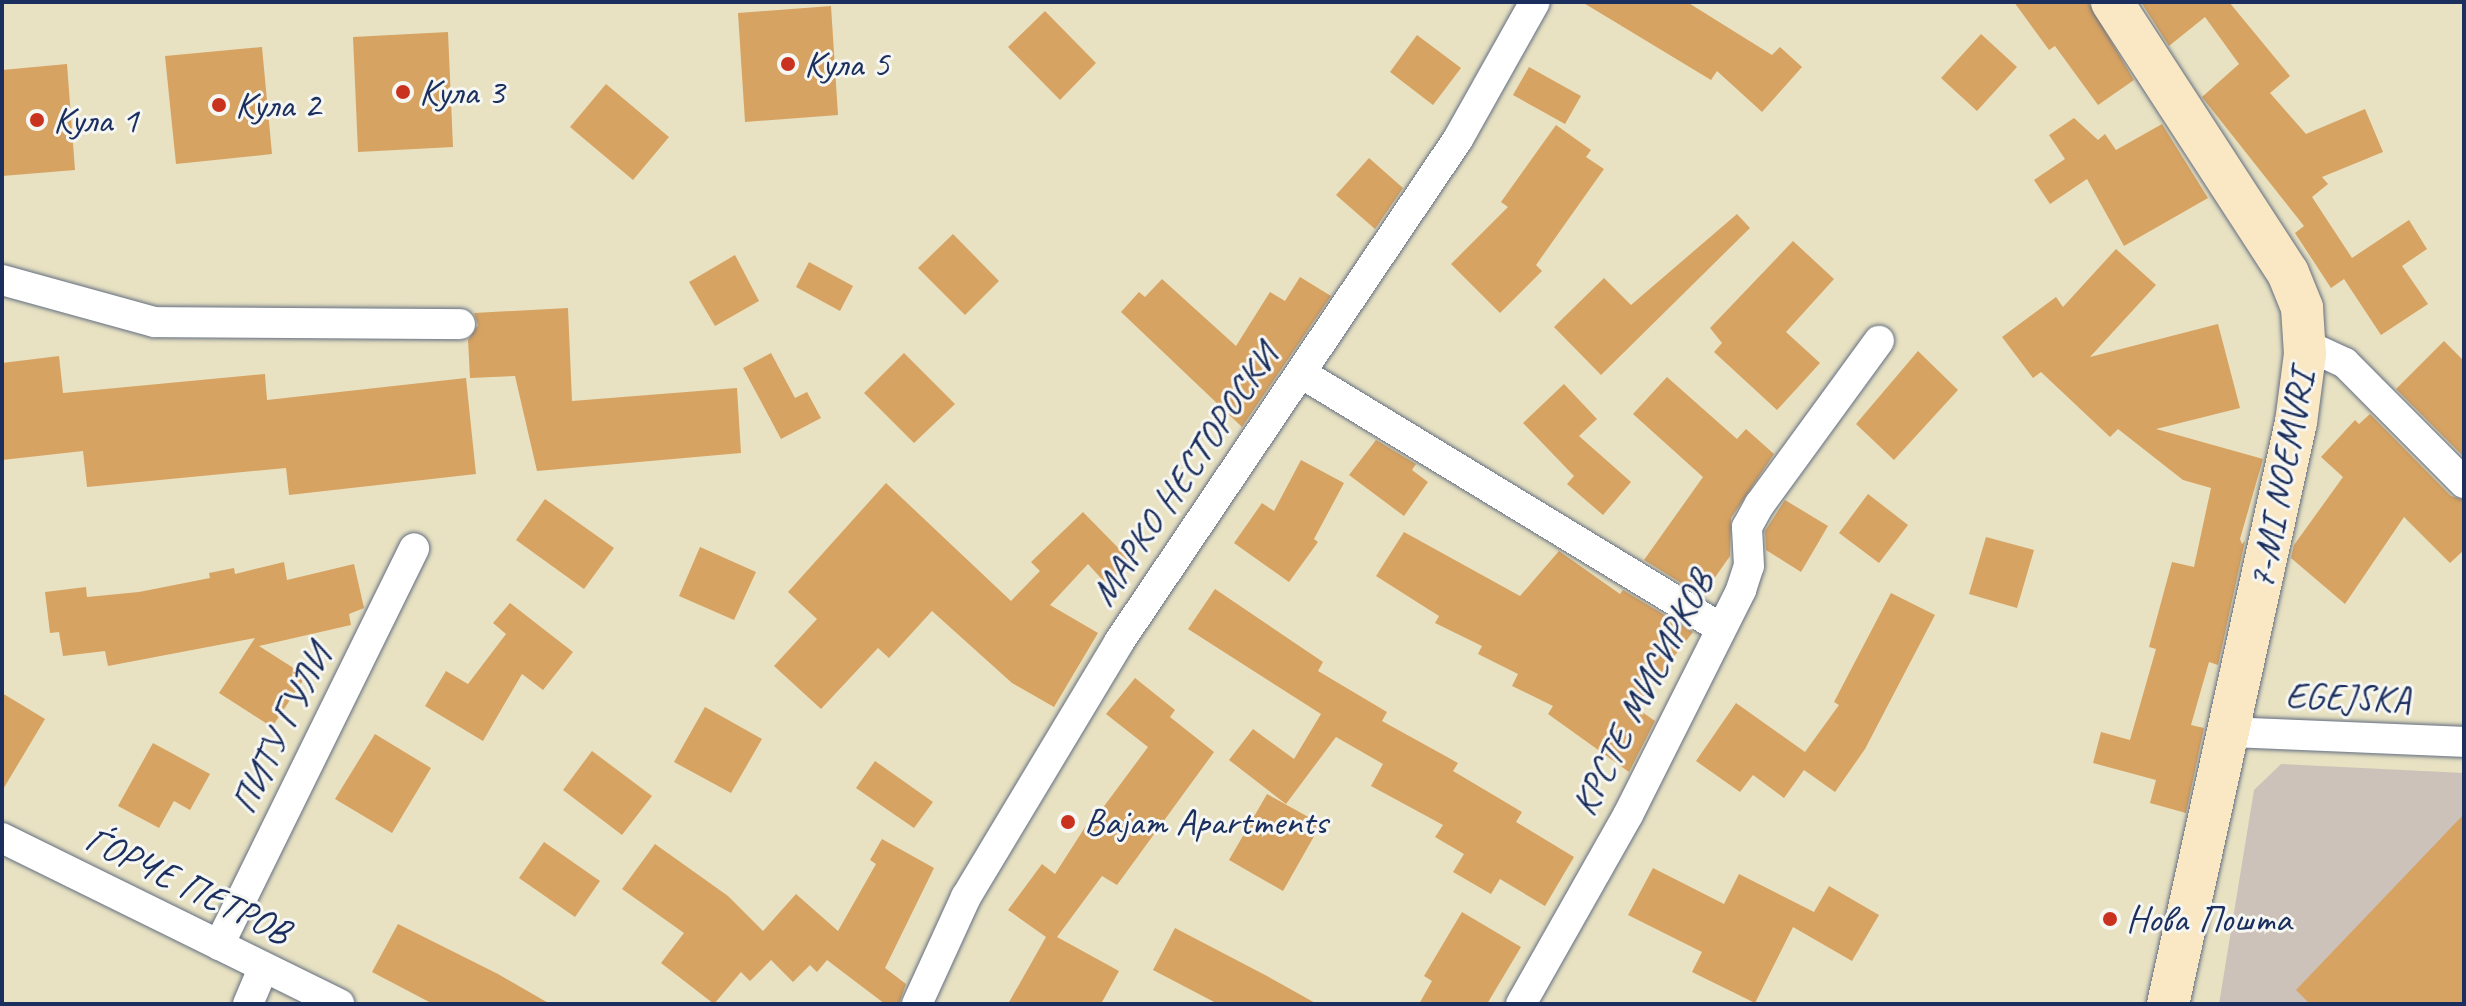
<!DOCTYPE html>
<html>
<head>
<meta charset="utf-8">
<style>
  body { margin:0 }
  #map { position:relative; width:2466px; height:1006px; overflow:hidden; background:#e8e2c2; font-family:Caveat,sans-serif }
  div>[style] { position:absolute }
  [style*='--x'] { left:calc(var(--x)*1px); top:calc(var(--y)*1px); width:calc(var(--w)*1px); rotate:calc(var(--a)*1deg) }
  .industrial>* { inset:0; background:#cdc2b9 }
  .building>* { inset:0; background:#d7a362 }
  .roads { filter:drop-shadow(0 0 2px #636e81) drop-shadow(0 0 2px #636e81) }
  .street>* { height:30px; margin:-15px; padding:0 15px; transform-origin:15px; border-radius:15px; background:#fff }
  .secondary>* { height:42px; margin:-21px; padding:0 21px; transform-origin:21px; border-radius:21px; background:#fae7c3 }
  .dots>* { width:22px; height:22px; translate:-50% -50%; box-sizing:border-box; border:4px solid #f6f6f2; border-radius:50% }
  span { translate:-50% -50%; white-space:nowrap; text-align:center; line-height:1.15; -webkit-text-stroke:6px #f6f6f2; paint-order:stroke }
  .poi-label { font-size:38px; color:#1b2f5e }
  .left { translate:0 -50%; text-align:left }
  .street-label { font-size:38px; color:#1b2f5e }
  .frame { position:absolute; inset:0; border:4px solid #1b2f5e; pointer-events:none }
</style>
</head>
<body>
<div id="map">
  <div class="industrial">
    <i style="clip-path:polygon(2281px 764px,2464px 773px,2464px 1004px,2219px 1004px,2254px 790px)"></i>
  </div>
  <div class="building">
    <i style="clip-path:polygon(1582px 2px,1687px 2px,1772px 55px,1780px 47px,1802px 67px,1762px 112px,1717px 71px,1711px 80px)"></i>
    <i style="clip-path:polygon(2014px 2px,2088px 2px,2134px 80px,2098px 105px,2055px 46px,2049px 50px)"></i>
    <i style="clip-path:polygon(2141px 2px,2229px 2px,2290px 76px,2270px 93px,2306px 134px,2365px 109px,2383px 152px,2322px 177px,2328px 184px,2312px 197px,2352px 258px,2409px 220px,2427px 249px,2402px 266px,2428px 304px,2381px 335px,2344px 279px,2331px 288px,2295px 233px,2304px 226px,2202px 97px,2239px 64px,2205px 17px,2169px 46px)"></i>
    <i style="clip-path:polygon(831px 6px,838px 115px,745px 122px,738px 13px)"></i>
    <i style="clip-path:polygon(1045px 11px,1096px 63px,1060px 100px,1008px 47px)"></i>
    <i style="clip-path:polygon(448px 32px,453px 147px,358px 152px,353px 37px)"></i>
    <i style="clip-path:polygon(1981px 34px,2017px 67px,1977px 111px,1941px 78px)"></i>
    <i style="clip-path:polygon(1417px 35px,1461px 68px,1433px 105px,1390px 72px)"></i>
    <i style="clip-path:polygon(262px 47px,272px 154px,176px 164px,165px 56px)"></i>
    <i style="clip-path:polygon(67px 64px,75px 170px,2px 176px,2px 70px)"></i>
    <i style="clip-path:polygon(1529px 67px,1581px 96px,1565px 124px,1513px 95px)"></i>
    <i style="clip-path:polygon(606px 84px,669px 137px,633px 180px,570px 127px)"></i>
    <i style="clip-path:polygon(2074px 118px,2098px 140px,2105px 134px,2116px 150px,2162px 124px,2208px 198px,2124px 246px,2087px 179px,2050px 204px,2034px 180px,2065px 159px,2049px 135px)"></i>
    <i style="clip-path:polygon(1556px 125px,1591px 150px,1586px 157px,1604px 169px,1536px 265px,1542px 271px,1500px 313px,1451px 264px,1508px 207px,1501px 202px)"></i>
    <i style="clip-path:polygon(1369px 158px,1403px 188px,1375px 229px,1336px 195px)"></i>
    <i style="clip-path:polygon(1737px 214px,1750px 228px,1601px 375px,1554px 327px,1604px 278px,1631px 305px)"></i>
    <i style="clip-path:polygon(953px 234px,999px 281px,965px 315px,918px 268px)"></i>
    <i style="clip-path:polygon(1793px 241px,1834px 279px,1786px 332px,1820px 363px,1777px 410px,1714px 352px,1722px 343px,1710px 328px)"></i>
    <i style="clip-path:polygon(2116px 249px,2156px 285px,2090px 357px,2218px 324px,2240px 408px,2156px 429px,2263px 459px,2240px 539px,2242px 544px,2245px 541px,2218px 665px,2209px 662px,2191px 725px,2204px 728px,2186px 813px,2150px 803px,2156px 780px,2093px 763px,2101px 732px,2130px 740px,2156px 649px,2149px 647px,2172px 562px,2194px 567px,2211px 488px,2183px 480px,2118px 429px,2110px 437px,2041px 372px,2033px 378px,2002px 337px,2056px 297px,2063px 307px)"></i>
    <i style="clip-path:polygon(735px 255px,759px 301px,715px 326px,689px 282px)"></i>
    <i style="clip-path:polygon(809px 262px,853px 286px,840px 311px,796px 287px)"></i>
    <i style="clip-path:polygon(1300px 277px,1331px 296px,1242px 427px,1121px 312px,1139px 292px,1145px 297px,1162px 279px,1236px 346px,1270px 292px,1285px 301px)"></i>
    <i style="clip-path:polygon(568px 308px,572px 401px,737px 388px,741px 453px,537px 471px,515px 376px,470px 378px,468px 340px,478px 325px,474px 313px)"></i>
    <i style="clip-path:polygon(2444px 341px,2464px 361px,2464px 457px,2396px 389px)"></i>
    <i style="clip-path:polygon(1918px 351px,1958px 390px,1894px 460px,1856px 424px)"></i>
    <i style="clip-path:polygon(771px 353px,795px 398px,807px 392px,821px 418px,781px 439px,743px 368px)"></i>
    <i style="clip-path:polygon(904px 353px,955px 404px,914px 443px,864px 393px)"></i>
    <i style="clip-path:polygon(59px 356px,63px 393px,265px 374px,267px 400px,466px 378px,476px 474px,289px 495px,286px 468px,87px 487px,83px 451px,2px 460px,2px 363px)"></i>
    <i style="clip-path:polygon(1667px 377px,1737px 439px,1746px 429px,1774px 454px,1731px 518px,1730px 556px,1702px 596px,1644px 560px,1703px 477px,1633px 414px)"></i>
    <i style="clip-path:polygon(1564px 384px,1597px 419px,1579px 436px,1631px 482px,1603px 515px,1567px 484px,1574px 476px,1523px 423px)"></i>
    <i style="clip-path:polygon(2370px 414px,2451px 496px,2464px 500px,2464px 550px,2450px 563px,2404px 517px,2345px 604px,2291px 558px,2294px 545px,2343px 477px,2321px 457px,2355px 420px,2359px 424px)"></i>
    <i style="clip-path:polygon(1376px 440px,1416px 464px,1412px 470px,1428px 482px,1404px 516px,1349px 475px)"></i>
    <i style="clip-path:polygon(1301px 460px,1344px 483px,1314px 539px,1318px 542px,1289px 582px,1234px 543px,1262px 503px,1274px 511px)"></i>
    <i style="clip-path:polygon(886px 483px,1011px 601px,1040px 571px,1031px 562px,1083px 512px,1133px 563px,1109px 587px,1088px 564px,1050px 605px,1098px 633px,1054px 707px,1012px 683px,932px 611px,889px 658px,878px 648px,821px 709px,774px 666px,817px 619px,788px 592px)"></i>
    <i style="clip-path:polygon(1868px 494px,1908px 525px,1879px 563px,1839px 533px)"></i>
    <i style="clip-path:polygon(545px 499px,614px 548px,584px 589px,516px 540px)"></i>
    <i style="clip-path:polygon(1785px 500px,1828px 526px,1801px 572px,1766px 550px,1765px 531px)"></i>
    <i style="clip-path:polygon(1404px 532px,1520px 596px,1559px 551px,1620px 594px,1623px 590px,1693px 632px,1635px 707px,1655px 721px,1629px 772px,1548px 714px,1553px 706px,1512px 686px,1518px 674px,1478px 654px,1482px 646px,1435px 623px,1439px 616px,1376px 576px)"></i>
    <i style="clip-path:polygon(1986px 537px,2034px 550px,2017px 608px,1969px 594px)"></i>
    <i style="clip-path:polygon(700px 547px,756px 572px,734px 620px,679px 596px)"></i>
    <i style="clip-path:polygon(284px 562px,287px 580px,354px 564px,364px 608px,349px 614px,351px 625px,259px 646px,306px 676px,272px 727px,219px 693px,255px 638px,108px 666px,105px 651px,63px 656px,59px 632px,50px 633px,45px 592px,86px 587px,87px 597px,139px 592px,210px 578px,209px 573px,234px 568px,235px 574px)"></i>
    <i style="clip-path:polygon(1215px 589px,1323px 662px,1318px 671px,1387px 712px,1382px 721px,1458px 763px,1453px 771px,1522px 812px,1516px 822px,1574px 857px,1545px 906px,1500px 879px,1491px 894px,1453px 872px,1464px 854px,1435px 837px,1443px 825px,1371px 786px,1383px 764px,1336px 737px,1286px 804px,1229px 760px,1253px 729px,1294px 759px,1321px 714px,1188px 629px)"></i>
    <i style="clip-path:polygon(1891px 593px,1935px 615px,1865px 749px,1835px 792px,1804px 770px,1784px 798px,1753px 775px,1740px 792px,1696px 761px,1736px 703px,1805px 752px,1839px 705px,1834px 702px)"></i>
    <i style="clip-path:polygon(510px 603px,573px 652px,543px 690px,522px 674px,483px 741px,425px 706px,446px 671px,468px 684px,506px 634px,493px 623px)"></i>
    <i style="clip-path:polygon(1135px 678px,1175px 710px,1170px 717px,1214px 752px,1117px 885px,1102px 876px,1057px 937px,1119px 971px,1101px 1004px,1008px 1004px,1046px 937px,1008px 910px,1042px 864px,1055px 874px,1098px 807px,1102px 809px,1148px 747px,1106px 714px)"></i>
    <i style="clip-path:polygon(2px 693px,45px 719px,2px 791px)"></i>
    <i style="clip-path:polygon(705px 707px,762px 739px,731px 793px,674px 762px)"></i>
    <i style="clip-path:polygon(375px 734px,431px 768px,392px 833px,335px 799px)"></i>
    <i style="clip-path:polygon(153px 743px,210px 774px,190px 810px,174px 801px,159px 828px,118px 806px)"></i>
    <i style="clip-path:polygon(592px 751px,652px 796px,622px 835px,563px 790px)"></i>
    <i style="clip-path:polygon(875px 761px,933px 802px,914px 828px,856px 788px)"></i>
    <i style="clip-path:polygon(1267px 794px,1321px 824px,1283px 891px,1229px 860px)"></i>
    <i style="clip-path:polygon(2464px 814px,2464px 1004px,2310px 1004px,2296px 990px)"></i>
    <i style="clip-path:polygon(882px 839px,934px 868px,885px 968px,906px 984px,899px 1004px,885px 1004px,827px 960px,817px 972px,810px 965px,793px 982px,771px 960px,750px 981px,741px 972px,714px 1004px,661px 963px,684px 933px,622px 889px,655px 844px,728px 896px,763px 931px,796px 894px,838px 931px,876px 864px,870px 860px)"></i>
    <i style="clip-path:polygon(544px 842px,600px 881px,575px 917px,519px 878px)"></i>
    <i style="clip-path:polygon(1653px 868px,1724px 904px,1739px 874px,1814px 912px,1829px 886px,1879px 915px,1852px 961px,1793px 927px,1755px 1003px,1692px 972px,1702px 952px,1628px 915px)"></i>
    <i style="clip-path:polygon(1462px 912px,1521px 947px,1487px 1004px,1419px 1004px,1432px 981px,1424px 976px)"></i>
    <i style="clip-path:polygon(398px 924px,498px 974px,550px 1004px,433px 1004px,372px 972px)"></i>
    <i style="clip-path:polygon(1175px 928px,1267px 976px,1317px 1004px,1218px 1004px,1153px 970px)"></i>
  </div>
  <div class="roads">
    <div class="street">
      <i style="--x:2;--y:280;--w:158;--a:15.4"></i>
      <i style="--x:154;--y:322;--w:306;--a:0.4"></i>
      <i style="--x:2304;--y:344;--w:45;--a:24.9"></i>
      <i style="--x:2345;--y:363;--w:169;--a:45.2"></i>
      <i style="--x:1301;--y:373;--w:489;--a:31.3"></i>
      <i style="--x:2229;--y:732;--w:235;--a:2.4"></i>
      <i style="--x:2;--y:838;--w:376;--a:26.2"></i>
      <i style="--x:219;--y:945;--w:442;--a:-63.8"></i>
      <i style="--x:248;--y:1004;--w:39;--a:-67"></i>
      <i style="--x:917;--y:1004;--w:118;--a:-65.4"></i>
      <i style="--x:966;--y:897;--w:297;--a:-59"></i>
      <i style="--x:1119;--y:642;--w:607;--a:-56.02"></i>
      <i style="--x:1458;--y:139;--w:157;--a:-60.7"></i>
      <i style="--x:1521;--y:1004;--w:217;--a:-60.5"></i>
      <i style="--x:1628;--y:815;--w:252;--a:-63.3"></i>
      <i style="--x:1741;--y:590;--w:25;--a:-72"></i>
      <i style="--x:1749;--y:566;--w:39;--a:-93"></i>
      <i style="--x:1747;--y:527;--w:26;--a:-61"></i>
      <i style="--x:1760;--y:504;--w:202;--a:-53.9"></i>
    </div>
    <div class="secondary">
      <i style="--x:2112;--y:2;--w:323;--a:57"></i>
      <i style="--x:2288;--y:273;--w:38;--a:68"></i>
      <i style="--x:2302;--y:308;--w:46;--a:86.3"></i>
      <i style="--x:2305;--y:354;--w:69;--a:97.5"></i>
      <i style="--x:2296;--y:422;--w:596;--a:102.4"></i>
    </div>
  </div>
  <div class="dots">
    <i style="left:788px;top:64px;background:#c8321e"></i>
    <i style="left:403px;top:92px;background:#c8321e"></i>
    <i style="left:219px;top:105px;background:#c8321e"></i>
    <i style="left:37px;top:120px;background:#c8321e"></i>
    <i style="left:1068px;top:822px;background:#c8321e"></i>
    <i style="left:2110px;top:919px;background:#c8321e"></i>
  </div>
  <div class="poi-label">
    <span class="left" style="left:804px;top:64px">Кула 5</span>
    <span class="left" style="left:419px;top:92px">Кула 3</span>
    <span class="left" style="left:235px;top:105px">Кула 2</span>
    <span class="left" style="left:53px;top:120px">Кула 1</span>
    <span class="left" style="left:1084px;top:822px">Bajam Apartments</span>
    <span class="left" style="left:2126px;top:919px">Нова Пошта</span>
  </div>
  <div class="street-label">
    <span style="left:1184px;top:475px;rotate:-56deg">МАРКО НЕСТОРОСКИ</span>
    <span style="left:2281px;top:480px;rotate:-79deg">7-MI NOEMVRI</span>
    <span style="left:1642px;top:693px;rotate:-63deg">КРСТЕ МИСИРКОВ</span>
    <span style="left:2348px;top:697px;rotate:2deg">EGEJSKA</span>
    <span style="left:281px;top:729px;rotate:-64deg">ПИТУ ГУЛИ</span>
    <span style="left:188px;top:885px;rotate:26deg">ЃОРЧЕ ПЕТРОВ</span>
  </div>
  <div class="frame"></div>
</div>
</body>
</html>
